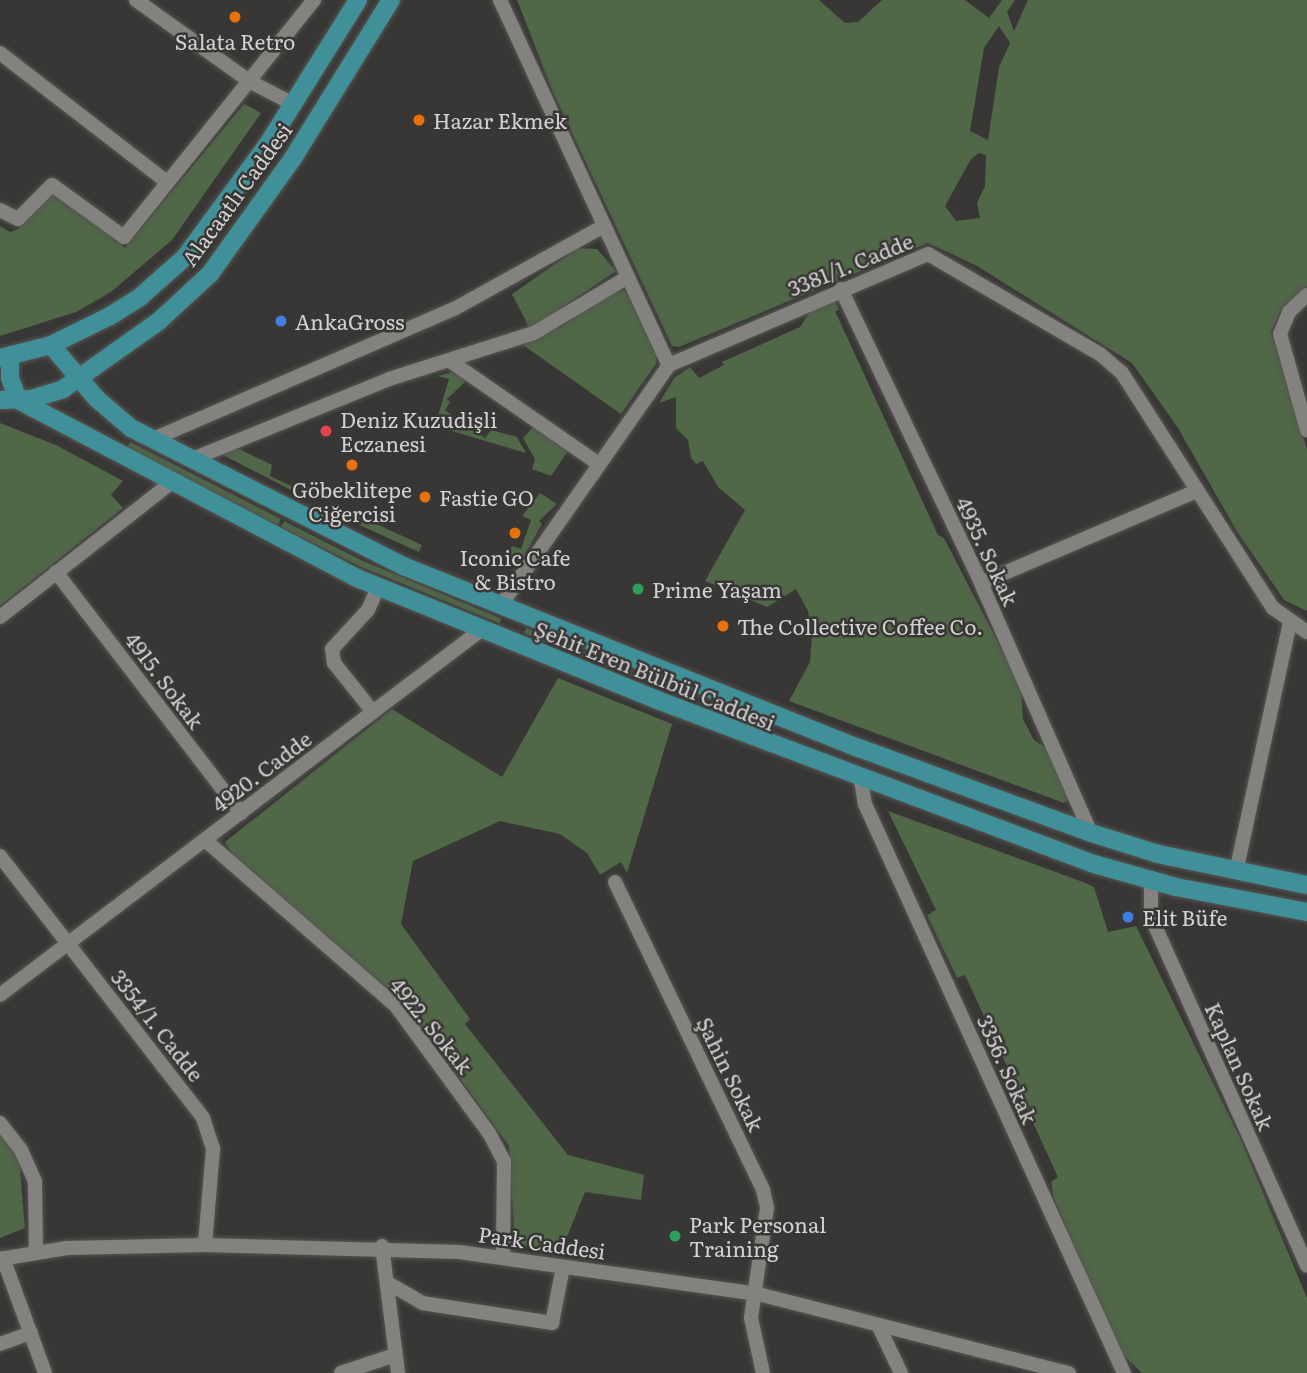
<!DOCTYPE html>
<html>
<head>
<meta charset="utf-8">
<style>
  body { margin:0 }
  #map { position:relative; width:1307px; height:1373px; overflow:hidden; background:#383735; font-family:Literata,serif }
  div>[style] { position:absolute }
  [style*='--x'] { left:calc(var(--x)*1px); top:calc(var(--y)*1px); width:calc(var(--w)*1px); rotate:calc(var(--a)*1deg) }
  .green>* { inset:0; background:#506748 }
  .roads { filter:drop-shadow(0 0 2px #565552) drop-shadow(0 0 2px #565552) }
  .minor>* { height:14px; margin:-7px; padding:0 7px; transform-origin:7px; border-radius:7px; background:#83827f }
  .major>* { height:18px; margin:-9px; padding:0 9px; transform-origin:9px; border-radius:9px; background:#3f9098 }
  .dots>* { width:19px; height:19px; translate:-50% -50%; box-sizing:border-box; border:4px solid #383735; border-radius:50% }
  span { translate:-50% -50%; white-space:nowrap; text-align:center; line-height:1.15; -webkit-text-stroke:5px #383735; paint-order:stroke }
  .poi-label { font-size:21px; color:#d3d2d1 }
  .left { translate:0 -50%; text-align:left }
  .street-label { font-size:21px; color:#d3d2d1 }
</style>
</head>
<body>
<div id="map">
  <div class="green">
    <i style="clip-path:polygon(evenodd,517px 0,819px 0,845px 23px,858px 22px,882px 0,965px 0,989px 18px,1002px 0,1015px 0,1007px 12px,1014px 31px,1028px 0,1307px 0,1307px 287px,1282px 308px,1271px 332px,1307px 449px,1307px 611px,1284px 600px,1236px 530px,1178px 428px,1132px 363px,977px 266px,928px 243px,679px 347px,672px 346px,552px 90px,517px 0,999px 26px,1010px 43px,999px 67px,988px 140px,970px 131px,984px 48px,999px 26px,517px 0,979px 153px,986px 155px,985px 186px,977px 203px,980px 218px,956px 221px,945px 206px,971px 159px,979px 153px)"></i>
    <i style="clip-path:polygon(244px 104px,261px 113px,172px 240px,111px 292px,76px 312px,0 336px,0 226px,10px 232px,18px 229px,52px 189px,125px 248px)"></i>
    <i style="clip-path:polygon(578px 248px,597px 249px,616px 271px,530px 329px,512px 294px)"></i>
    <i style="clip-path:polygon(622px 290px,631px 295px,658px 354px,656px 364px,621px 414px,523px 345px,564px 325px,607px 293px)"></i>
    <i style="clip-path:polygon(832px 296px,839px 310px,835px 311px,938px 535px,944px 538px,1021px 687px,1023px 719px,1034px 740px,1050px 750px,1070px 798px,1064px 803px,789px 701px,810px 662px,812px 635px,808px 611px,796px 589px,767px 607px,705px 581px,745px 510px,718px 487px,703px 461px,696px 464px,691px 458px,688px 440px,676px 428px,676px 397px,659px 403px,674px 378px,690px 367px,699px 378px,724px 365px,722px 362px,800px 327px,811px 310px)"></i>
    <i style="clip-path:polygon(453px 372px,466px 381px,447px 399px,450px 402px,445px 410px,485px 438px,491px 430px,517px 437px,526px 453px,435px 426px,449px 379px,437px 376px)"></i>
    <i style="clip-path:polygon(0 423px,56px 445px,123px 481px,111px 495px,123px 508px,0 606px)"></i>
    <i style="clip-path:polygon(533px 427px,568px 451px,551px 476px,532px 469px,535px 459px,523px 438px)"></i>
    <i style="clip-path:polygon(130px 442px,281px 519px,278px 525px,127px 448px)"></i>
    <i style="clip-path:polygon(237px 448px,272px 465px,270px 476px,298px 489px,297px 493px,221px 454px)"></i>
    <i style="clip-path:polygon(540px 493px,557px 504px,539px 521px,542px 524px,518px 567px,505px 561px,512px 546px,521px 549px,531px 520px,522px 516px)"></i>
    <i style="clip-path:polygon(359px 516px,422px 545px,419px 552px,355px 523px)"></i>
    <i style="clip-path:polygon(284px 521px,361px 560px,502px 619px,499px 623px,359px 566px,281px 527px)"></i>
    <i style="clip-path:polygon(526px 628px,637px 673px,635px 678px,524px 633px)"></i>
    <i style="clip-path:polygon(558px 678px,672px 724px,627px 873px,621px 862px,600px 875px,587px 853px,560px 834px,500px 821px,413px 861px,401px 924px,470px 1019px,465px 1024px,568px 1155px,644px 1175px,641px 1200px,585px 1192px,562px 1249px,515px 1245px,509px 1146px,403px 1001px,237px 862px,225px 842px,392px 709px,502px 777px)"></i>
    <i style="clip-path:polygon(888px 811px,1083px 882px,1094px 887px,1108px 932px,1136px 926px,1241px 1140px,1307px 1298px,1307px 1373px,1142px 1373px,1122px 1354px,1054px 1199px,1051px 1182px,1058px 1177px,965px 975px,957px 978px,927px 915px,936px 910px)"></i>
    <i style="clip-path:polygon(0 1133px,19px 1157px,25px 1228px,0 1238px)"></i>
  </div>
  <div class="roads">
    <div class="minor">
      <i style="--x:136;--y:0;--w:139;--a:35.6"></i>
      <i style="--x:249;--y:81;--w:50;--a:27.6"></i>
      <i style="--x:500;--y:0;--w:402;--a:65.2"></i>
      <i style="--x:0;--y:53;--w:211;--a:37.7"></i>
      <i style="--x:0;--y:210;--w:20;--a:27"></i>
      <i style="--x:18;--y:219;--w:48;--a:-45"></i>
      <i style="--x:52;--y:185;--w:89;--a:35.8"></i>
      <i style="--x:124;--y:237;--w:304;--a:-51.3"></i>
      <i style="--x:841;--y:289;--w:326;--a:64.5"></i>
      <i style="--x:981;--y:583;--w:273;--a:66.3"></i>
      <i style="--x:1307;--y:295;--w:25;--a:137"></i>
      <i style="--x:1289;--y:312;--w:24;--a:112"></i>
      <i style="--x:1280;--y:334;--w:100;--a:74.3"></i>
      <i style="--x:450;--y:361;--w:181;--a:34.7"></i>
      <i style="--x:151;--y:440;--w:330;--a:-23.4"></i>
      <i style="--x:454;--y:309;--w:169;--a:-29"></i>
      <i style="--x:190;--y:460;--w:215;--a:-22.1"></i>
      <i style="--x:389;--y:379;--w:152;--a:-17.6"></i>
      <i style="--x:534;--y:333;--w:109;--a:-30.8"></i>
      <i style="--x:56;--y:572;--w:304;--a:52.5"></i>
      <i style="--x:981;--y:583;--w:235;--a:-23.1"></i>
      <i style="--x:501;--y:605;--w:293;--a:-55"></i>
      <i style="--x:669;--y:365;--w:282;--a:-23.2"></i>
      <i style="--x:928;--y:254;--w:199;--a:30.2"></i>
      <i style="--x:1100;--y:354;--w:29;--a:41"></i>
      <i style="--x:1122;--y:373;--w:279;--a:57.3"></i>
      <i style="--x:1273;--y:608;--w:42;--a:35.2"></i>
      <i style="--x:0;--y:617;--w:217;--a:-38.1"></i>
      <i style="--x:373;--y:712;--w:63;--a:-128.5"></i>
      <i style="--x:334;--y:663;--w:14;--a:-98"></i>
      <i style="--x:332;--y:649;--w:53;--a:-47.3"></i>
      <i style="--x:368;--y:610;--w:24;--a:-66"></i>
      <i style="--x:861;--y:780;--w:24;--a:81"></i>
      <i style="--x:865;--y:804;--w:625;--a:65.53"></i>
      <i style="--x:205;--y:840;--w:253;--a:41"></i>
      <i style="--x:396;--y:1006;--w:157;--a:53.8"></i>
      <i style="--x:489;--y:1133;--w:32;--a:62"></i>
      <i style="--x:504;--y:1161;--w:97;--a:90.6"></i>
      <i style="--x:0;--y:856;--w:331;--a:52.2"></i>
      <i style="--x:203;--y:1118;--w:33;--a:72"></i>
      <i style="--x:213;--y:1149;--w:96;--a:94.8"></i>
      <i style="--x:1236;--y:872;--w:255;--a:-77.8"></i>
      <i style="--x:1151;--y:881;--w:36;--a:90"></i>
      <i style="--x:1151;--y:917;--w:382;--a:65.9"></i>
      <i style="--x:615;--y:882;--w:342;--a:64.3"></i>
      <i style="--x:763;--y:1190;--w:18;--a:77"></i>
      <i style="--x:767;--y:1208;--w:111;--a:98.3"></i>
      <i style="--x:751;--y:1318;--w:56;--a:77.7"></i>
      <i style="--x:0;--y:995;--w:604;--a:-37.19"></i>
      <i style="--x:0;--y:1123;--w:34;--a:52"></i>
      <i style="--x:21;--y:1150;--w:34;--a:66"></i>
      <i style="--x:35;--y:1181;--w:71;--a:89.2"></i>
      <i style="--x:382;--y:1246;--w:128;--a:82.8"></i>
      <i style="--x:3;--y:1258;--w:122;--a:69.9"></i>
      <i style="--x:0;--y:1259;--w:68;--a:-9.3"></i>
      <i style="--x:67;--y:1248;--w:138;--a:-1.2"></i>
      <i style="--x:205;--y:1245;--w:254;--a:1.6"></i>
      <i style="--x:459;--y:1252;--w:302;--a:8"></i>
      <i style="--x:758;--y:1294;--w:321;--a:14.3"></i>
      <i style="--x:388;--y:1283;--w:39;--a:30"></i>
      <i style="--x:422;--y:1303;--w:132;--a:8.7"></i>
      <i style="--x:552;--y:1323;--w:57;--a:-78.9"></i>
      <i style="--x:878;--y:1325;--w:53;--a:64.4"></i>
      <i style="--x:0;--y:1344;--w:33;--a:-20"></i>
      <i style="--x:341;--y:1373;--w:57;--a:-18.4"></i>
    </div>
    <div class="major">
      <i style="--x:51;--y:345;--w:71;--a:49.6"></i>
      <i style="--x:97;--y:399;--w:45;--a:40.5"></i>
      <i style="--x:131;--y:428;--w:305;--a:26.9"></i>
      <i style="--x:403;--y:566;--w:491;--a:21.8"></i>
      <i style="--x:859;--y:748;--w:247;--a:20.1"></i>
      <i style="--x:1091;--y:833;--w:70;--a:17.4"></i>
      <i style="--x:1158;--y:854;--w:152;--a:11.8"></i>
      <i style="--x:10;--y:356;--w:22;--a:90"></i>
      <i style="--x:10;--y:378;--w:23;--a:70"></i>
      <i style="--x:0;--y:358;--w:53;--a:-14.3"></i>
      <i style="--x:51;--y:345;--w:66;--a:-26.2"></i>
      <i style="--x:110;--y:316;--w:36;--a:-32"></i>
      <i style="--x:140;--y:297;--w:60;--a:-41.6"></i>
      <i style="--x:185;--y:257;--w:140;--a:-53.7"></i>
      <i style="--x:268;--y:144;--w:170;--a:-58"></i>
      <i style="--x:0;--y:400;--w:31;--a:-2"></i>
      <i style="--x:31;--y:399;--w:34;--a:-17"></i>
      <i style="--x:63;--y:389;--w:118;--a:-35.3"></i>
      <i style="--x:159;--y:321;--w:69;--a:-42.7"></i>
      <i style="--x:210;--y:274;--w:143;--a:-54.4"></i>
      <i style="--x:293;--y:158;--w:186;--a:-58.2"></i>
      <i style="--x:18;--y:400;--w:383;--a:27.7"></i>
      <i style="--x:357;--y:578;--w:327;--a:22.1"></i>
      <i style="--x:660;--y:701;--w:464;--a:20.6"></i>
      <i style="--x:1094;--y:864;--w:85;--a:15.7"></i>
      <i style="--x:1176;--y:887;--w:133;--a:10.8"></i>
    </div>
  </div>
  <div class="dots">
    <i style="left:235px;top:17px;background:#e8710a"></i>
    <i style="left:419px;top:120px;background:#e8710a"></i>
    <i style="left:281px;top:321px;background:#3f7fe0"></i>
    <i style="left:326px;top:431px;background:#e0444e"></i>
    <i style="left:352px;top:465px;background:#e8710a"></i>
    <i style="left:425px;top:497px;background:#e8710a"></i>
    <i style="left:515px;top:533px;background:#e8710a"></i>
    <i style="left:638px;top:589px;background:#2e9e5b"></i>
    <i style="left:723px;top:626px;background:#e8710a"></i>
    <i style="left:1128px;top:917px;background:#3f7fe0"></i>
    <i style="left:675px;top:1236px;background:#2e9e5b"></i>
  </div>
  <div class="poi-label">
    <span style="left:235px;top:41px">Salata Retro</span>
    <span class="left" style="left:433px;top:120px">Hazar Ekmek</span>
    <span class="left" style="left:295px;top:321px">AnkaGross</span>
    <span class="left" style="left:340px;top:431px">Deniz Kuzudişli<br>Eczanesi</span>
    <span style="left:352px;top:501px">Göbeklitepe<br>Ciğercisi</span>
    <span class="left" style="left:439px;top:497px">Fastie GO</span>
    <span style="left:515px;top:569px">Iconic Cafe<br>&amp; Bistro</span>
    <span class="left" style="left:652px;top:589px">Prime Yaşam</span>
    <span class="left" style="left:737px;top:626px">The Collective Coffee Co.</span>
    <span class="left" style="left:1142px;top:917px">Elit Büfe</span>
    <span class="left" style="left:689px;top:1236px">Park Personal<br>Training</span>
  </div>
  <div class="street-label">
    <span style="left:236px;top:194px;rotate:-54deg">Alacaatlı Caddesi</span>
    <span style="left:850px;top:264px;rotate:-22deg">3381/1. Cadde</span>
    <span style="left:988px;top:551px;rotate:65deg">4935. Sokak</span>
    <span style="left:655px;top:675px;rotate:22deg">Şehit Eren Bülbül Caddesi</span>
    <span style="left:165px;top:680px;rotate:53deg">4915. Sokak</span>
    <span style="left:261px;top:771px;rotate:-37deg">4920. Cadde</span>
    <span style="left:158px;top:1025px;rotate:52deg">3354/1. Cadde</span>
    <span style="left:432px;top:1025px;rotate:51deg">4922. Sokak</span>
    <span style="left:1240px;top:1066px;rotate:66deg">Kaplan Sokak</span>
    <span style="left:1008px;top:1069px;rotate:66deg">3356. Sokak</span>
    <span style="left:731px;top:1074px;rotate:64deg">Şahin Sokak</span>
    <span style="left:542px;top:1242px;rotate:8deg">Park Caddesi</span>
  </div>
</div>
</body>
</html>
